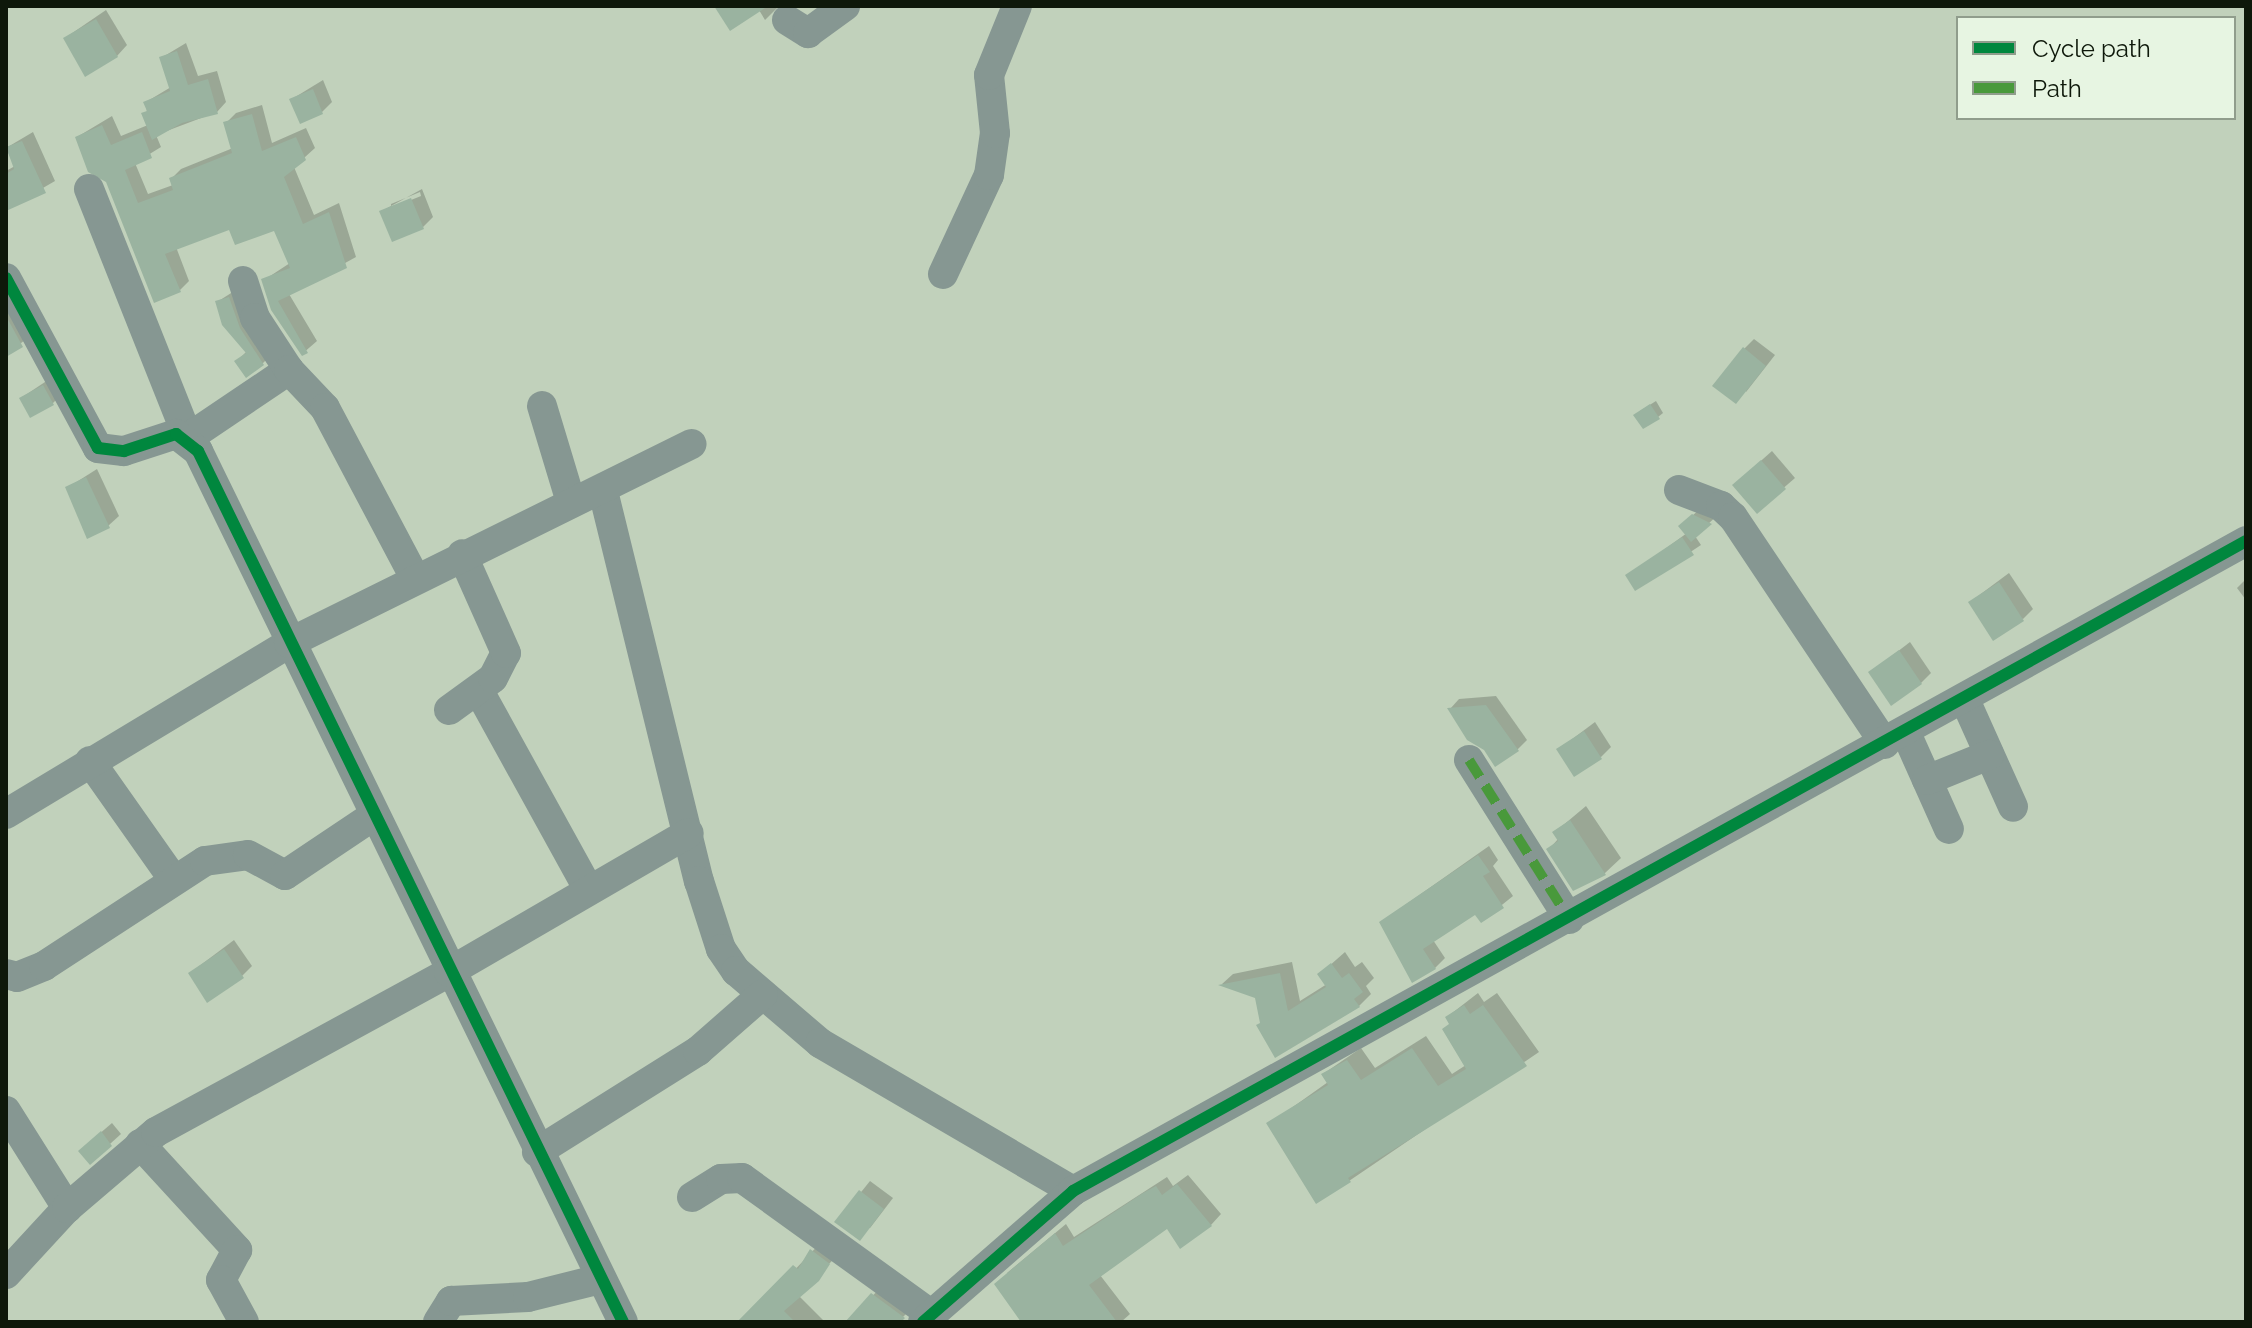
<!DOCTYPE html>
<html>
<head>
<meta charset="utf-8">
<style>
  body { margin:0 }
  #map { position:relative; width:2252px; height:1328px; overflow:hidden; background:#c1d1bb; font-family:Raleway,sans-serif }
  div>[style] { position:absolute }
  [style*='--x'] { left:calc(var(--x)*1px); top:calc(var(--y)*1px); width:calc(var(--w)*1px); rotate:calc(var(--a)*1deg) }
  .shadow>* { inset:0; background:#0003 }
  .building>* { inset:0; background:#9ab3a0 }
  .minor>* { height:30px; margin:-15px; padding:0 15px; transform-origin:15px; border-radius:15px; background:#869792 }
  .quiet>* { height:10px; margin-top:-5px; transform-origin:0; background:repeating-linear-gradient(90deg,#49993b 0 20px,transparent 0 30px) }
  .cycleway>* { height:12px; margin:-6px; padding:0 6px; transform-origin:6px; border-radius:6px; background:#00873e }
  span { translate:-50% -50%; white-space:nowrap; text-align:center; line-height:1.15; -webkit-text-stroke:7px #e7f5e2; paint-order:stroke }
  .frame { position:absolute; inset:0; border:8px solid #0e180a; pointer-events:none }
  .legend { position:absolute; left:1956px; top:16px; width:280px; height:104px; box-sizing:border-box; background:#e7f5e2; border:2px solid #909d8c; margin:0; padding:10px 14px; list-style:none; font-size:24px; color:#0e180a }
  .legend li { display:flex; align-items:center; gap:16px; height:40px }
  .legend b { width:40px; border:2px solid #909d8c }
</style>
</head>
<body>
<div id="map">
  <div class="shadow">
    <i style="clip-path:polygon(716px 6px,779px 6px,765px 20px,759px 10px)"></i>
    <i style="clip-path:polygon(106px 10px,127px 45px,117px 56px,65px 38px)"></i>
    <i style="clip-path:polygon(186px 43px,198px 76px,217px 71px,226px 102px,217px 112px,156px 135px,161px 147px,135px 163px,148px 194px,173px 185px,171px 179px,181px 169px,233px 148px,226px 123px,236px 113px,262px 105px,272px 143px,306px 128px,315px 148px,294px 167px,314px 215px,339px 203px,356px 257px,289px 294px,317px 341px,302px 354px,264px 280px,290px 263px,275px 228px,231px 227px,176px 247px,189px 281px,179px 291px,77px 137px,112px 116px,121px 136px,148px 125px,146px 102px,171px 87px,161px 58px)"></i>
    <i style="clip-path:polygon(323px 80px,332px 102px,322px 112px,292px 99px)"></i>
    <i style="clip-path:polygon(33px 132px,55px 181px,10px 207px,6px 171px,15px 166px,6px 148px)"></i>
    <i style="clip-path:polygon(evenodd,422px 189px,433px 217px,423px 227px,382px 211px,422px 189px,420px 192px,421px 196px,391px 208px,391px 204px,420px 192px)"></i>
    <i style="clip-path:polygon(6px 282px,32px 335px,6px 354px)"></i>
    <i style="clip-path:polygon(239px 288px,273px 353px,263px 363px,237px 361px,247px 351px,217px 302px)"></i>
    <i style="clip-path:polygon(1754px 339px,1775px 355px,1746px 392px,1744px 349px)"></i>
    <i style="clip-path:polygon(54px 376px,63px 393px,53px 403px,21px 398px)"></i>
    <i style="clip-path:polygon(1656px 401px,1663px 413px,1658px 417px,1640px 411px)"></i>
    <i style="clip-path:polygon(1772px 451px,1795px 478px,1757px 511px,1745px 475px)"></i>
    <i style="clip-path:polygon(97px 469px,119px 516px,108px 526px,67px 488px)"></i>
    <i style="clip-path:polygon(1704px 505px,1720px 513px,1695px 536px,1701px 545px,1636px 588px,1628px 576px,1687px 533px,1691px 517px)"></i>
    <i style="clip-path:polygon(2009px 573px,2033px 609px,2023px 619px,1970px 602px)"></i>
    <i style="clip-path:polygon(2246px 579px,2246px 600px,2237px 588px)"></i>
    <i style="clip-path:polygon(1910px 642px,1931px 673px,1921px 683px,1871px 672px)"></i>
    <i style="clip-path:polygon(1496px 696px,1527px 740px,1517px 750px,1485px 748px,1450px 709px,1459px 699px)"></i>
    <i style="clip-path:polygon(1595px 722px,1611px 747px,1601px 757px,1559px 749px)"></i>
    <i style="clip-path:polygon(1586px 806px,1621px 858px,1605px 873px,1573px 888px,1549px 849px,1559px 838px,1555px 832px)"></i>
    <i style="clip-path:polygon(1489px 846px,1498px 860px,1493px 866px,1513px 896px,1482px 921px,1476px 912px,1433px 940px,1445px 958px,1435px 968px,1381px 922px)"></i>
    <i style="clip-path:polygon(234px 940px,252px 966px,242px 976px,190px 973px)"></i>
    <i style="clip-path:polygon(1345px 952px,1355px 967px,1362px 962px,1374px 978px,1366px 986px,1371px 994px,1359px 1006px,1262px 1022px,1257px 996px,1222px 984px,1233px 974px,1292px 962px,1300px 1001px,1327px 984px,1320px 974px)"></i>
    <i style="clip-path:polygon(1478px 993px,1484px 1002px,1497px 993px,1539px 1052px,1349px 1181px,1269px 1124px,1328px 1082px,1323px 1074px,1361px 1048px,1375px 1068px,1426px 1036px,1452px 1074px,1466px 1065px,1447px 1017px)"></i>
    <i style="clip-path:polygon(112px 1123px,121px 1134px,90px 1162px,91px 1141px)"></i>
    <i style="clip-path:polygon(1188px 1175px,1221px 1214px,1211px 1225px,1167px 1226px,1100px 1275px,1130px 1314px,1121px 1322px,1023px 1322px,1007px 1273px,1066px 1224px,1074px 1237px,1167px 1177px,1173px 1186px)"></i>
    <i style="clip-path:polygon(870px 1181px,893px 1198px,870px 1228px,837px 1222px)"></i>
    <i style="clip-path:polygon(827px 1236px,844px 1248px,799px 1296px,825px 1322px,745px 1322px)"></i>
    <i style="clip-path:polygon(888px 1280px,918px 1302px,898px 1322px,847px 1322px)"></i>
  </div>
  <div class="building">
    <i style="clip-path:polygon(714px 6px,768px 6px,730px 31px)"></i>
    <i style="clip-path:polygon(96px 19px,118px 57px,85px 77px,63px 38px)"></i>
    <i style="clip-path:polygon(177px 51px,188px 85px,208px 79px,218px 114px,182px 123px,152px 140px,141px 113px,147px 111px,143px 102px,170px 91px,159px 57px)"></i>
    <i style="clip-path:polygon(313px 89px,323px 114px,300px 124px,289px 99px)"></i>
    <i style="clip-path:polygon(252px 114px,262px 151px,296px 137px,306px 160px,284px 177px,303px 224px,329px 212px,347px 268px,278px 301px,308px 353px,302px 356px,271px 310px,261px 279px,290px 268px,274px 231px,235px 245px,229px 230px,165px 254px,181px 292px,154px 303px,106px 182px,88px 172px,75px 137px,102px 125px,111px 145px,142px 132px,152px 158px,125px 170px,138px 203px,173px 190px,169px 178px,232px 153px,223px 122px)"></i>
    <i style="clip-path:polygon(22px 141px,46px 193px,6px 211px,6px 174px,14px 169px,6px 147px)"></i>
    <i style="clip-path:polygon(411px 198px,424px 229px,392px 242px,379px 211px)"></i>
    <i style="clip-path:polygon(229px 297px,240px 328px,264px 365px,246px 378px,234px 361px,246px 353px,222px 325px,215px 301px)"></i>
    <i style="clip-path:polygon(6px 316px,23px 347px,6px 357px)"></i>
    <i style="clip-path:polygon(1743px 347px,1766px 366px,1736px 404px,1712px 386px)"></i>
    <i style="clip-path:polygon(43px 385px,54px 405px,30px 418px,19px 398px)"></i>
    <i style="clip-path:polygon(1650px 404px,1660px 419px,1643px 429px,1633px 415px)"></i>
    <i style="clip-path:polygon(1761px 460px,1786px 489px,1757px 514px,1732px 485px)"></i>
    <i style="clip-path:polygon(86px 477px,110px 528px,87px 539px,65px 487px)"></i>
    <i style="clip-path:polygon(1692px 514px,1712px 524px,1691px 542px,1678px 526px)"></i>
    <i style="clip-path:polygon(1682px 537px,1694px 555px,1635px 591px,1625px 575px)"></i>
    <i style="clip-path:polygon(1999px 582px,2024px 621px,1993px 641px,1968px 602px)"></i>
    <i style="clip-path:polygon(1899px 650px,1922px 684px,1891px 706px,1868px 672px)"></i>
    <i style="clip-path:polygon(1486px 705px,1519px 751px,1495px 767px,1484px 750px,1467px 740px,1447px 708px)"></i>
    <i style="clip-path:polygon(1584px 731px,1602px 759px,1574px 777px,1556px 749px)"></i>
    <i style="clip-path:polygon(1570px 820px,1606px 875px,1573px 891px,1546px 849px,1558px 841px,1552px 832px)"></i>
    <i style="clip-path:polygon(1478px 855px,1490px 872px,1483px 876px,1504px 908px,1481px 923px,1475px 915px,1423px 949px,1436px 969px,1412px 983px,1379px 922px)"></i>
    <i style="clip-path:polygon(224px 949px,244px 978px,207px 1003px,188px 973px)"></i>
    <i style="clip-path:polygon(1331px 963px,1342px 978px,1349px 973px,1363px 992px,1354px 999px,1360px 1007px,1275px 1058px,1256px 1025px,1260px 1023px,1255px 998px,1218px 985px,1280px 973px,1288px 1011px,1326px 987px,1317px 974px)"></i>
    <i style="clip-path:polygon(1464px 1005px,1470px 1014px,1483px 1005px,1527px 1066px,1348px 1178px,1351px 1182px,1316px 1204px,1266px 1123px,1328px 1085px,1321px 1074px,1347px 1060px,1361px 1080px,1412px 1048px,1438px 1086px,1466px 1069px,1442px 1029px,1449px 1024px,1445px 1017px)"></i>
    <i style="clip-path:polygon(101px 1131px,112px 1146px,90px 1165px,78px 1151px)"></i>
    <i style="clip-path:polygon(1177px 1184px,1212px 1226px,1180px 1249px,1167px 1229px,1089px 1285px,1117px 1322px,1021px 1322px,994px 1284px,1055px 1233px,1063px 1246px,1143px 1193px,1156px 1186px,1162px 1195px)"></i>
    <i style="clip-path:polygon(859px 1190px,884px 1209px,860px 1241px,834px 1222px)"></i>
    <i style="clip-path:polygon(810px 1249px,830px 1264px,819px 1281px,784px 1311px,795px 1322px,737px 1322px,793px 1265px,798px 1269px)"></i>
    <i style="clip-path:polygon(871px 1293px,905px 1318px,901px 1322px,845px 1322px)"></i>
  </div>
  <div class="minor">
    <i style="--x:787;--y:20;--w:25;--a:32"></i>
    <i style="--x:808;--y:33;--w:46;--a:-36.1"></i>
    <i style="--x:89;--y:189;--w:268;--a:68.3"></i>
    <i style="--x:188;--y:438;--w:122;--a:-34"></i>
    <i style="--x:943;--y:274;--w:109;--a:-65.1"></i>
    <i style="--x:989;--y:175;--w:42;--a:-81.9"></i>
    <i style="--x:995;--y:133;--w:58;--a:-95.9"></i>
    <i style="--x:989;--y:75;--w:74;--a:-67.9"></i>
    <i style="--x:6;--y:278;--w:193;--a:61.6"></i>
    <i style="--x:98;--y:448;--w:26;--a:7"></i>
    <i style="--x:124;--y:451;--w:55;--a:-18.1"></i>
    <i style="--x:176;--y:434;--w:28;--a:38"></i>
    <i style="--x:198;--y:451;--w:969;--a:63.99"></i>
    <i style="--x:243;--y:281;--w:39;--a:72"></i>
    <i style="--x:255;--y:318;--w:62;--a:56.8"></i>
    <i style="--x:289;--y:370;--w:52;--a:46.5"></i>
    <i style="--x:325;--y:408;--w:192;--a:62.1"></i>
    <i style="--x:542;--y:406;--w:100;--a:73.2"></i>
    <i style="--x:1679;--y:490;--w:45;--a:20.9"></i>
    <i style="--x:1721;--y:506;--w:16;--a:43"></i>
    <i style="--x:1733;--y:517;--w:273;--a:56.2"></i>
    <i style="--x:603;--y:491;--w:402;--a:76.2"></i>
    <i style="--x:699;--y:881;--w:71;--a:72.1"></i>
    <i style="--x:721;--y:949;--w:27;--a:56"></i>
    <i style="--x:736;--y:971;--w:111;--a:40.6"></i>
    <i style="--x:820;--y:1043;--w:293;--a:30.3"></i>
    <i style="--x:479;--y:691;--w:227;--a:61.1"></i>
    <i style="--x:1965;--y:700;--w:117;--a:65.8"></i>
    <i style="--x:449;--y:710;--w:54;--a:-36"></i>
    <i style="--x:493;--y:678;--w:28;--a:-63"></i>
    <i style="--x:506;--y:653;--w:108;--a:-114"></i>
    <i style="--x:1906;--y:733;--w:105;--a:65.9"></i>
    <i style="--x:1469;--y:760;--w:188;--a:57.8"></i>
    <i style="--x:90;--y:761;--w:146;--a:54.8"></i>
    <i style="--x:1927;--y:780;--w:67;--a:-22"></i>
    <i style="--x:6;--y:814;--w:331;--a:-31.1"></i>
    <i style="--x:289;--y:643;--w:449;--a:-26.3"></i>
    <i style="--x:6;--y:974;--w:11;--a:15"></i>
    <i style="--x:17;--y:977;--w:29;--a:-22"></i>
    <i style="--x:44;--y:966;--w:192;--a:-33.1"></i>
    <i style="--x:205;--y:861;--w:43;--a:-7.9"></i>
    <i style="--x:248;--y:855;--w:42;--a:28.4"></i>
    <i style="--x:285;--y:875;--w:106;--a:-33.8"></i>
    <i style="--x:6;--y:1111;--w:115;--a:57.8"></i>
    <i style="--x:140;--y:1144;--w:144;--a:47.5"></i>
    <i style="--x:237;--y:1250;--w:34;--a:118"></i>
    <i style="--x:221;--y:1280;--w:48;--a:61.3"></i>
    <i style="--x:537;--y:1152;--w:190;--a:-32.1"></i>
    <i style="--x:698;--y:1051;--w:86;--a:-41.2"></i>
    <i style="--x:692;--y:1197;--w:34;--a:-32"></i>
    <i style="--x:721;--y:1179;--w:21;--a:-3"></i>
    <i style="--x:742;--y:1178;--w:234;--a:35.8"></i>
    <i style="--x:6;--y:1274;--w:90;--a:-47.3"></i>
    <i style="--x:67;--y:1208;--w:117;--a:-40.5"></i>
    <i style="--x:156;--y:1132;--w:334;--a:-28.6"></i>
    <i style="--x:449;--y:972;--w:277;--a:-30.1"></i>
    <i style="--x:438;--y:1322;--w:25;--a:-58"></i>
    <i style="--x:451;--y:1301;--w:77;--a:-3"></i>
    <i style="--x:528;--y:1297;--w:74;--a:-14"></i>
    <i style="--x:923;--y:1322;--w:199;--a:-41.1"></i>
    <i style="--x:1073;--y:1191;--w:1341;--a:-28.99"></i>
  </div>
  <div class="quiet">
    <i style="--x:1469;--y:760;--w:188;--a:57.8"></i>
  </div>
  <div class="cycleway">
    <i style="--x:6;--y:278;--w:193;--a:61.6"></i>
    <i style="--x:98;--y:448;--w:26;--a:7"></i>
    <i style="--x:124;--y:451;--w:55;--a:-18.1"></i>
    <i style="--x:176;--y:434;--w:28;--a:38"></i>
    <i style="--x:198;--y:451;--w:969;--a:63.99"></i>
    <i style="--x:923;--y:1322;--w:199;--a:-41.1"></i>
    <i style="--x:1073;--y:1191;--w:1341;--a:-28.99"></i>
  </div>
  <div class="frame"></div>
  <ul class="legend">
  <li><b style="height:10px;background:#00873e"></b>Cycle path</li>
  <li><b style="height:10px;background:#49993b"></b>Path</li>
  </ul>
</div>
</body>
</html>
